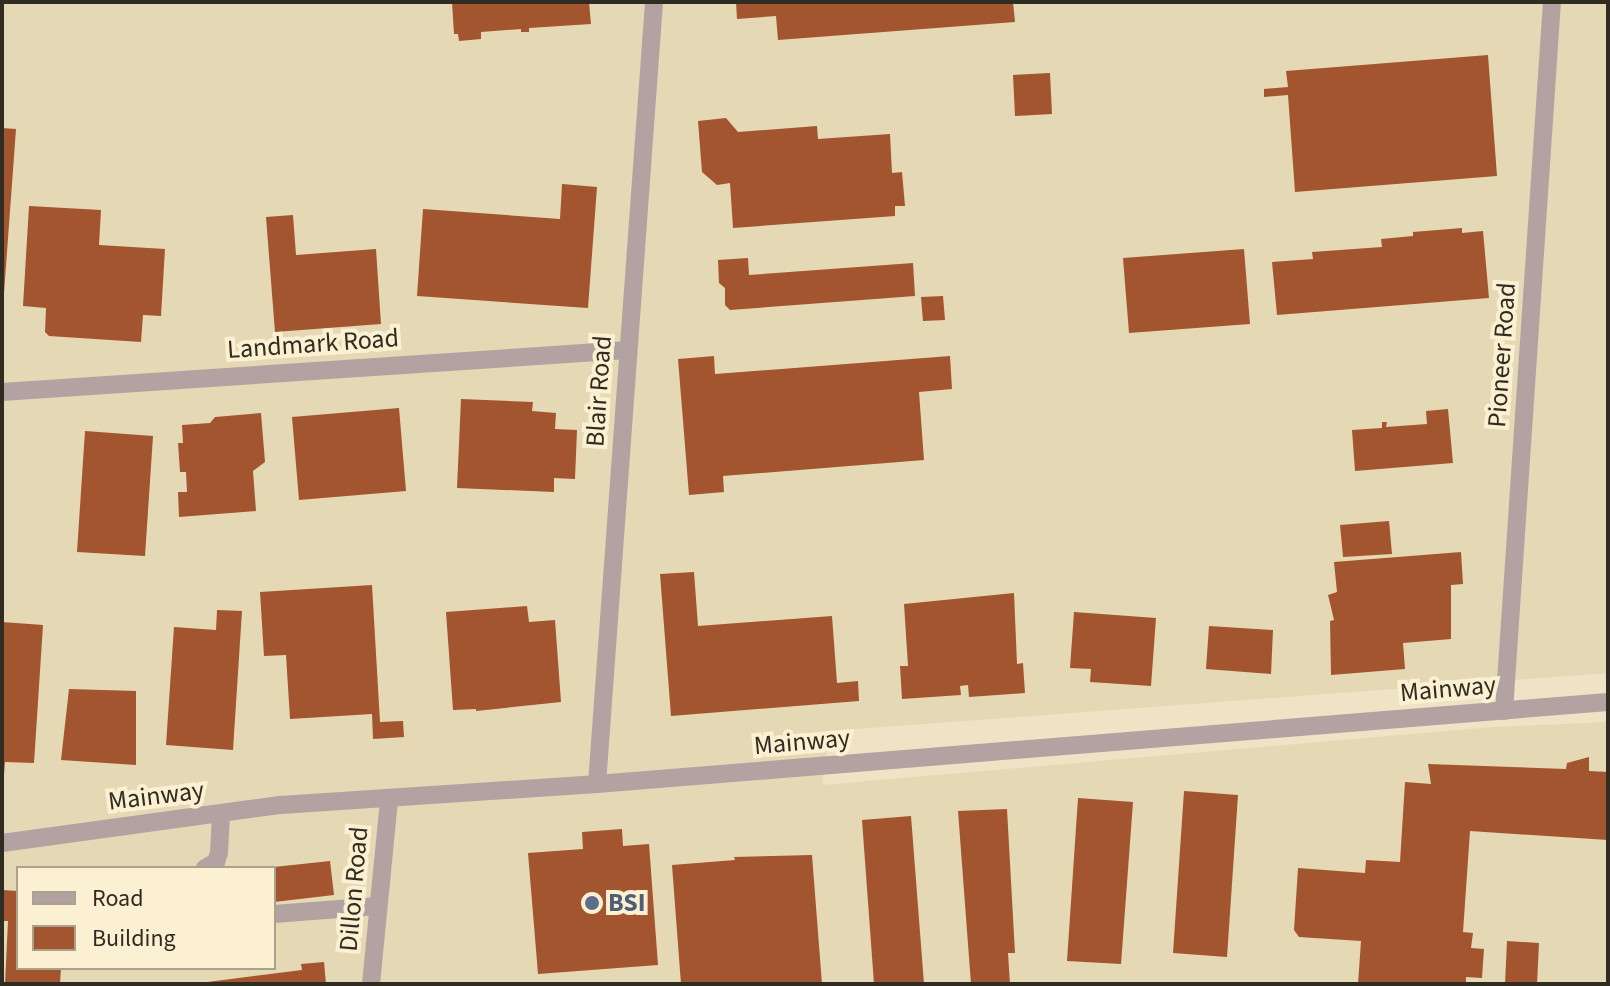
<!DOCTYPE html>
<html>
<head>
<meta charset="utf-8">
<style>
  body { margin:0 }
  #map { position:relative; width:1610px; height:986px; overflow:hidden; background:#eee3c5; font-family:"Source Sans 3",sans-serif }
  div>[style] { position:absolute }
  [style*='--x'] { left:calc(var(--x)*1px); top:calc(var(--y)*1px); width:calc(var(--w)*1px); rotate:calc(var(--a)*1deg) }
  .built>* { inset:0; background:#e5d8b4 }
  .building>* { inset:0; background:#a2552e }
  .minor>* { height:18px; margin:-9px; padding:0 9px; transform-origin:9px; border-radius:9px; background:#b2a3a2 }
  .dots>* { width:22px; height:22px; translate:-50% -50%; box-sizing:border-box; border:4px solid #fbf0d2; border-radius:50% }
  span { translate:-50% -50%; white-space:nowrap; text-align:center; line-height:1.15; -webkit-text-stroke:8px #fbf0d2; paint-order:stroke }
  .street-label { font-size:26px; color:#302c21 }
  .service-label { font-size:26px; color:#4e5e75; font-weight:700 }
  .left { translate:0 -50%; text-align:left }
  .frame { position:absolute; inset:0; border:4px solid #302c21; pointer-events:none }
  .legend { position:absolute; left:16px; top:866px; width:260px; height:104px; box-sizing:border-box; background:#fbf0d2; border:2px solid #aaa28b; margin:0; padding:10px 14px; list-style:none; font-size:24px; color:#302c21 }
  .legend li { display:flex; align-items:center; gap:16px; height:40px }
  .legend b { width:40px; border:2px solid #aaa28b }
</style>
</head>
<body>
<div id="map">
  <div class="built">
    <i style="clip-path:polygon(evenodd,2px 2px,1608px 2px,1608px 673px,830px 731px,822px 785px,1493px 727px,1608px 722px,1608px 984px,2px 984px,2px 2px,18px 868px,274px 868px,274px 968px,18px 968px,18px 868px)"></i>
  </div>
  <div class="building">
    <i style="clip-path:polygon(452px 2px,589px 2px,591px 24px,529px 28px,529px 32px,521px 32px,521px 29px,481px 32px,481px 39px,459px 41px,458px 34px,454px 34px)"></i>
    <i style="clip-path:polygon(736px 2px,1013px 2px,1015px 22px,778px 40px,776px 16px,737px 19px)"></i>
    <i style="clip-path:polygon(1488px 55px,1497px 176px,1295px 192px,1288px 95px,1264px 97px,1264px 89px,1288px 87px,1286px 71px)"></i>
    <i style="clip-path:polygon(1050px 73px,1052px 114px,1015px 116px,1013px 75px)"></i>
    <i style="clip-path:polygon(726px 118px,738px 132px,817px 126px,818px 139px,890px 134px,892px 173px,902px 172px,905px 206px,895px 206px,895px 216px,733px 228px,730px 183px,717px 185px,702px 172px,698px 121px)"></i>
    <i style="clip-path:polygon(2px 128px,16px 129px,4px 293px,2px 292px)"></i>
    <i style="clip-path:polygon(562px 184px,597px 187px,588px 308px,417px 296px,423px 209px,560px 219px)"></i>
    <i style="clip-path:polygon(29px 206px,101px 210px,99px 245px,165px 249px,161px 316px,143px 315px,141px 342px,49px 336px,45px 332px,46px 308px,23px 306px)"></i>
    <i style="clip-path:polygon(293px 215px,296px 255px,376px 249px,381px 324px,275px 332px,266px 217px)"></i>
    <i style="clip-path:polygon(1462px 228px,1462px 233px,1483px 231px,1489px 298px,1277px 315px,1272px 262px,1313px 259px,1312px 252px,1382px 247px,1381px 239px,1413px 236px,1413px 232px)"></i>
    <i style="clip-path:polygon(1244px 249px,1250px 324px,1129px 333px,1123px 258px)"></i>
    <i style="clip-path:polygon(748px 258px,749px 275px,913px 263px,915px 296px,730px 310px,725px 305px,725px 288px,719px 283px,718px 260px)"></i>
    <i style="clip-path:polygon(943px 296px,945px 320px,923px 321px,921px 297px)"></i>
    <i style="clip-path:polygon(714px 356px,715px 374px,950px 356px,952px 389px,919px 392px,924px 460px,723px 476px,724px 492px,689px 495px,678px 359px)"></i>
    <i style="clip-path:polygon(461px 399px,533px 402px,532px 411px,556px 413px,555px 429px,577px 430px,575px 479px,554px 478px,554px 492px,457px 488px)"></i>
    <i style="clip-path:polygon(399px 408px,406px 491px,299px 500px,292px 417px)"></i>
    <i style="clip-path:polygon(1448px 409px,1453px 463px,1355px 471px,1352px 430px,1382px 428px,1382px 422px,1387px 422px,1386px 427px,1427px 424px,1426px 411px)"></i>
    <i style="clip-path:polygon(261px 413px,265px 462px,253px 471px,256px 511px,179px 517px,178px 492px,187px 492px,186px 472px,180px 472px,178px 443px,183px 443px,182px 425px,210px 423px,215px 417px)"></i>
    <i style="clip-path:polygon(85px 431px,153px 436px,145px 556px,77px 552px)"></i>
    <i style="clip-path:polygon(1389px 521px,1392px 554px,1343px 557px,1340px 525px)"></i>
    <i style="clip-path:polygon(1461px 552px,1463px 584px,1451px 585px,1451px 639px,1403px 643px,1405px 669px,1331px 675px,1330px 621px,1334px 620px,1328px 595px,1337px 592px,1334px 562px)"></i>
    <i style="clip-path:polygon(694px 572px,698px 626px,832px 616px,837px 683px,858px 681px,859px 701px,671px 716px,660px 574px)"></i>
    <i style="clip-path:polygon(372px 585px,380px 722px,403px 721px,404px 737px,373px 739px,372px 714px,290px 719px,286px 655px,264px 656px,260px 592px)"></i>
    <i style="clip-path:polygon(1014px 593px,1017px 664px,1023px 663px,1025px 693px,969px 697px,968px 685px,960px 686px,961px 695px,902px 699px,900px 666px,908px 666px,904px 604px)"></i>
    <i style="clip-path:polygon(527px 606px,529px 622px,555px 620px,561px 702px,476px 711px,476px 709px,453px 710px,446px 612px)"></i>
    <i style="clip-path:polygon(217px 610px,242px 611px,233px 750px,166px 745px,174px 627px,216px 630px)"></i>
    <i style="clip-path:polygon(1074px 612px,1156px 618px,1151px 686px,1090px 682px,1091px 669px,1070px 668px)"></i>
    <i style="clip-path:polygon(2px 622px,43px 625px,34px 763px,5px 762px,4px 775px)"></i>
    <i style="clip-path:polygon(1209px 626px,1273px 630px,1271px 674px,1206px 669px)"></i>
    <i style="clip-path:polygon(69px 689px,136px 691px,136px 765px,61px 760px)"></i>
    <i style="clip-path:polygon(1589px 757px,1589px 771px,1608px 772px,1608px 840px,1470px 831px,1463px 932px,1473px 933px,1471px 948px,1484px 949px,1482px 978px,1466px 977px,1466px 984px,1358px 984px,1361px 941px,1299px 937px,1294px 930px,1298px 868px,1365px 873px,1366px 860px,1400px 862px,1405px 782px,1431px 784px,1428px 764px,1566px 769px,1567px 763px)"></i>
    <i style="clip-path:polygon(1184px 791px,1238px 795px,1227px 957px,1173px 953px)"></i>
    <i style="clip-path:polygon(1078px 798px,1133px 802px,1121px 964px,1067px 961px)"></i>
    <i style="clip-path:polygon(1007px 809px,1015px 953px,1008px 953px,1010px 984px,971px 984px,958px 811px)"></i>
    <i style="clip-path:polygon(911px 816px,924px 984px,874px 984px,862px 820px)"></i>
    <i style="clip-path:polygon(622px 829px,623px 846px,649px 844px,658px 965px,538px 974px,528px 853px,583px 849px,582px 832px)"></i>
    <i style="clip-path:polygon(812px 855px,822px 984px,681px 984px,672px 865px,735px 860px,734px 857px)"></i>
    <i style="clip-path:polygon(330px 861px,334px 895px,274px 902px,274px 867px)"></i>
    <i style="clip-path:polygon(2px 890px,18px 891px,18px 968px,61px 968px,60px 984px,5px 984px,8px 921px,2px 921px)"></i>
    <i style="clip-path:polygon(1507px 941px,1539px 943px,1537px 984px,1505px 984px)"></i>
    <i style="clip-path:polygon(324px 962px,326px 984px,192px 984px,302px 970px,301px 964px)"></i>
  </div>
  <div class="minor">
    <i style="--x:2;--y:392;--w:627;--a:-3.84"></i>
    <i style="--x:1504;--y:711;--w:711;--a:-86.13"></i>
    <i style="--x:597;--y:784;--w:784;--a:-85.83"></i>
    <i style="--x:2;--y:843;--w:282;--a:-7.8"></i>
    <i style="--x:281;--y:805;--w:317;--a:-3.8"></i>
    <i style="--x:597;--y:784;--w:1014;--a:-4.64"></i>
    <i style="--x:205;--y:868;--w:13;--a:-29"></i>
    <i style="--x:216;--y:862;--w:9;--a:-72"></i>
    <i style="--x:219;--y:853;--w:39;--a:-87"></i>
    <i style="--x:274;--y:914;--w:104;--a:-4.4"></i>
    <i style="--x:371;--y:984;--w:186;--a:-84.4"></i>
  </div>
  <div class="dots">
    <i style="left:592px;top:903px;background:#5c6f8a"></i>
  </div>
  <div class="street-label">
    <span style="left:313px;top:344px;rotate:-4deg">Landmark Road</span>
    <span style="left:1502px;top:355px;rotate:-86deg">Pioneer Road</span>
    <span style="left:599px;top:391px;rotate:-86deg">Blair Road</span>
    <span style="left:1448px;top:689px;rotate:-5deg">Mainway</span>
    <span style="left:802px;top:742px;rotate:-5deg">Mainway</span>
    <span style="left:156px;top:796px;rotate:-7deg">Mainway</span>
    <span style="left:354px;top:889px;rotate:-85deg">Dillon Road</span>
  </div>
  <div class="service-label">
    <span class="left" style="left:608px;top:903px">BSI</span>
  </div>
  <div class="frame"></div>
  <ul class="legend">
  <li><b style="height:10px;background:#b2a3a2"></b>Road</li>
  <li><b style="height:22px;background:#a2552e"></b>Building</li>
  </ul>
</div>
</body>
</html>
